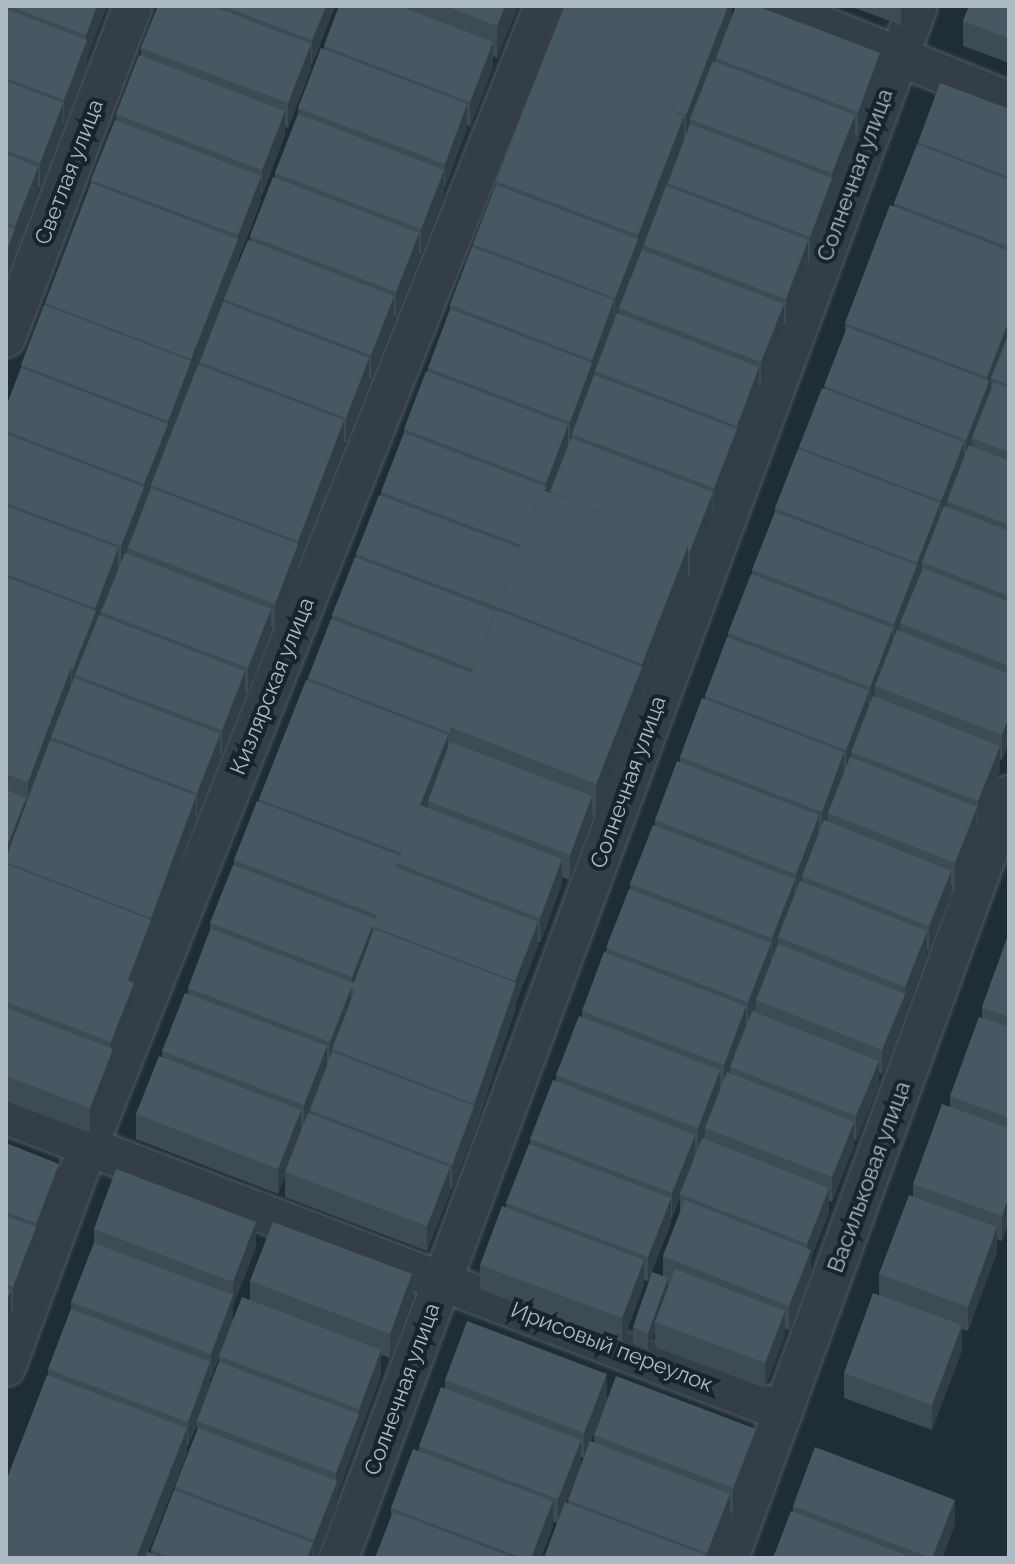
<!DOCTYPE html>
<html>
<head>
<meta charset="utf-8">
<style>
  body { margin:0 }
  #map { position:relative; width:1015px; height:1564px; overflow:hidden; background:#1f2d36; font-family:Raleway,sans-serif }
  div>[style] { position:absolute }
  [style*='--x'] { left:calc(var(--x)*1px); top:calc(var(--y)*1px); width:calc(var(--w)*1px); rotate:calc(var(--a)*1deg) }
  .roads { filter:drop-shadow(0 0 2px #505c65) drop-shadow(0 0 2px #505c65) }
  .minor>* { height:38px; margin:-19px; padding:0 19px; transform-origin:19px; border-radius:19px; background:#333e46 }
  .wall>* { inset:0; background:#3d4c54 }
  .shaded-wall>* { inset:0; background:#323e45 }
  .building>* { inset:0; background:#475862 }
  span { translate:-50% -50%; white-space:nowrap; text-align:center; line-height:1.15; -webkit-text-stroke:8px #18232b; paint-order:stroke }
  .street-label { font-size:22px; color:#adbac4 }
  .frame { position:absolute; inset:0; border:8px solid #adbac4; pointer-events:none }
</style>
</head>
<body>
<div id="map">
  <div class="roads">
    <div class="minor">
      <i style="--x:774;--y:6;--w:253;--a:22"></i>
      <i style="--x:6;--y:338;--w:355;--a:-69.1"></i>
      <i style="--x:6;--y:1115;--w:832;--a:20.92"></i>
      <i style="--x:6;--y:1367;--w:235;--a:-69.6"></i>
      <i style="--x:88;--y:1147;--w:1229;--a:-68.22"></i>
      <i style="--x:339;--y:1558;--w:1656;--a:-69.54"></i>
      <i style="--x:729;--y:1558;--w:813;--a:-69.85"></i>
    </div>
  </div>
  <div class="wall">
    <i style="clip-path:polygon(6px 6px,107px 6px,87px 58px,87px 65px,64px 124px,63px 124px,63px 128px,40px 188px,38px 187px,38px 191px,6px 278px)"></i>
    <i style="clip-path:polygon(158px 6px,335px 6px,312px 65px,311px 64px,311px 69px,288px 128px,285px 127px,285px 135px,262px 195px,261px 195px,261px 201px,238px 260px,238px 264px,223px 302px,224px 303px,224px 299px,250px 241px,250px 236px,275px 177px,275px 173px,298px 114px,298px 108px,324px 49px,324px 46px,339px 6px,518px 6px,497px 58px,493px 56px,493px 67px,470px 127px,467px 125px,467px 129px,444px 188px,444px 194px,421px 254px,419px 254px,419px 257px,396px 317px,394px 316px,394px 320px,371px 380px,369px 379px,369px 383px,346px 443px,344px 442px,344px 445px,275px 629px,271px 627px,271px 633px,248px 693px,245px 692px,245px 696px,222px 755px,220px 755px,220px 758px,197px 818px,196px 818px,196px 821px,134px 989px,134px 1008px,113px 1062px,113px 1074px,90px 1133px,6px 1101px,6px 407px,91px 183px,91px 180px,116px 121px,116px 114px,141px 56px,141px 48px)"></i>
    <i style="clip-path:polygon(732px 6px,732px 15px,880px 78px,858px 136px,855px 135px,855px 139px,832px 198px,832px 203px,810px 262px,808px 261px,808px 265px,786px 324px,784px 323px,784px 328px,761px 387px,759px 386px,759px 392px,714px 513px,713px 513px,713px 517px,690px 576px,688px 575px,688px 578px,596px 816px,592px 815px,592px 821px,570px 880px,562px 877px,562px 884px,540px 943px,538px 942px,538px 946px,516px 1003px,516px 1008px,474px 1131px,452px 1189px,450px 1189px,450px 1192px,427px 1251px,285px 1197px,285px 1176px,278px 1194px,136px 1139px,136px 1114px,162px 1057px,162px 1051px,188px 994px,188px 988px,210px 929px,210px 923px,234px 865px,234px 860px,259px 802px,259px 799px,332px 620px,332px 615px,356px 557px,356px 554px,381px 496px,381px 492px,404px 433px,404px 429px,428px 371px,428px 368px,450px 311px,450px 305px,496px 185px,496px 181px)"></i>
    <i style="clip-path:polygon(849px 6px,909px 6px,901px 25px)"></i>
    <i style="clip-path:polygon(969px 6px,1009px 6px,1009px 63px,963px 46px,963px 21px)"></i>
    <i style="clip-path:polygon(1009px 109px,1009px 742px,1002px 760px,1000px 759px,1000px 770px,978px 826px,977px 826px,977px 832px,955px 888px,951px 886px,951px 896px,929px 951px,927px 950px,927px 956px,905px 1012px,905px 1018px,882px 1074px,879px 1073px,879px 1085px,856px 1141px,854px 1140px,854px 1146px,832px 1202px,829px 1201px,829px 1213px,811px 1258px,811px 1275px,789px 1330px,785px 1329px,785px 1336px,765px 1388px,655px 1347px,655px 1332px,648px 1350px,633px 1344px,633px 1327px,663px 1276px,663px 1256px,680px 1211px,680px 1197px,672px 1218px,671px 1218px,671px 1223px,648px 1281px,644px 1280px,644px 1285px,622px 1343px,480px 1289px,480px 1265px,506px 1207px,506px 1203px,530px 1145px,530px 1139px,556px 1081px,556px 1075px,582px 1017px,582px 1011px,630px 890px,630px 884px,655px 826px,655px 820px,680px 762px,680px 757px,705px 699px,705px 696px,728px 637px,728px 633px,752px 575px,752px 570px,775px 512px,775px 508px,799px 450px,799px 447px,824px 389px,845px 332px,845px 323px,894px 207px,894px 203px,918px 145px,918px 142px)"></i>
    <i style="clip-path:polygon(1009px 933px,1009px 1221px,1002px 1241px,997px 1239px,997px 1252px,968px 1331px,962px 1329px,962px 1350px,932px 1430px,844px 1398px,844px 1373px,879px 1295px,879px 1274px,913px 1196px,913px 1184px,950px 1107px,950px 1096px,982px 1018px,982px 1007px)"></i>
    <i style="clip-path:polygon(6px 1143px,59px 1188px,13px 1312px,11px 1311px,11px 1315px,6px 1327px)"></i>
    <i style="clip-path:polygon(evenodd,94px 1229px,256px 1247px,233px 1306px,233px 1319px,250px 1300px,250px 1281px,412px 1299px,390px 1358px,381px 1355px,381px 1375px,337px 1495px,337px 1506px,317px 1558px,6px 1558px,48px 1375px,48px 1369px,71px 1310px,71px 1302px,94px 1243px,94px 1229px,219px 1357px,219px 1362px,210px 1384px,210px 1379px,219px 1357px,94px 1229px,197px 1424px,197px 1431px,175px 1487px,175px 1491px,151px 1550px,151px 1553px,148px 1552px,187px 1453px,187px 1446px,188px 1446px,197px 1424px)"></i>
    <i style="clip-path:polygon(evenodd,445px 1380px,607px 1399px,591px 1441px,594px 1443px,594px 1435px,756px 1454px,733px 1513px,730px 1511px,730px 1519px,715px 1558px,544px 1558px,557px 1523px,553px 1522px,553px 1526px,541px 1558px,375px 1558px,391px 1517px,391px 1508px,419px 1451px,419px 1446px,445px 1388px,445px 1380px,581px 1457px,584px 1458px,568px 1503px,566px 1503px,581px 1465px,581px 1457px)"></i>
    <i style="clip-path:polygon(793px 1506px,955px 1524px,942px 1558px,773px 1558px,793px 1512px)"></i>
  </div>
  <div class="shaded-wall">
    <i style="clip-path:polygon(97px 6px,107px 6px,87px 58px,87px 65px,64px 124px,64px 100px,86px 42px,86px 35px)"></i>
    <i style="clip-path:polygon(326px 6px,335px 6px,312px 65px,312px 40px)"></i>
    <i style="clip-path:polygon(505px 6px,518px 6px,497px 58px,497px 26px)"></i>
    <i style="clip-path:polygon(728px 6px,732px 6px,732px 21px,716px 58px,716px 63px,690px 119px,690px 128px,686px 140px,686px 115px)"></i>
    <i style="clip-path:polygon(901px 6px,909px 6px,901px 25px)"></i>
    <i style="clip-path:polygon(493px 42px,493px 67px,470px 127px,470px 102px)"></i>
    <i style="clip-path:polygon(311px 44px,311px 69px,288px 128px,288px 103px)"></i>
    <i style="clip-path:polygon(880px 53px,880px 78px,858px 136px,858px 112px)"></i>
    <i style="clip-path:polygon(63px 103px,63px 128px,40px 188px,40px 163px)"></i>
    <i style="clip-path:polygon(467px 104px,467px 129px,445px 189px,445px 164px)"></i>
    <i style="clip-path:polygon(285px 111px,285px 135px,262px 195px,262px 170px)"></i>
    <i style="clip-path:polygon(855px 115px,855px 139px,832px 198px,832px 173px)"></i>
    <i style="clip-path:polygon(684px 116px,684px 141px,619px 308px,619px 312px,615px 323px,615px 298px,638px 240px,638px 235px)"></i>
    <i style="clip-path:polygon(38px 167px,38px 191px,15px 251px,15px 226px)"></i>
    <i style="clip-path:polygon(444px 170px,444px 194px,421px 254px,421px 229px)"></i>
    <i style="clip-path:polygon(261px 176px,261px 201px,238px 260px,238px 235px)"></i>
    <i style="clip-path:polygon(832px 178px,832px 203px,810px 262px,810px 237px)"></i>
    <i style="clip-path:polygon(15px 229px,15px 254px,6px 278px,6px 253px)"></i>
    <i style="clip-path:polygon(419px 233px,419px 257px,396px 317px,396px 292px)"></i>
    <i style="clip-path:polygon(238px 239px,238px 264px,191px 384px,191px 359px)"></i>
    <i style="clip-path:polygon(808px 240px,808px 265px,786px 324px,786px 299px)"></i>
    <i style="clip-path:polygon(394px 296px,394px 320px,371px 380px,371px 355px)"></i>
    <i style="clip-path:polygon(614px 300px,614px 325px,595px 371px,595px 377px,572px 434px,572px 442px,570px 447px,570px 422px)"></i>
    <i style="clip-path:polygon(784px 304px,784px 328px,761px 387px,761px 362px)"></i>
    <i style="clip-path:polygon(1009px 320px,1009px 344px,991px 378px,991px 390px,972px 438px,972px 450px,966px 465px,966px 440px,987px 387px,987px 377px)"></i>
    <i style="clip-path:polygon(369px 358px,369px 383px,346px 443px,346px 418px)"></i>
    <i style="clip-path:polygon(191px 361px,191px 386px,168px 445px,168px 421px)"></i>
    <i style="clip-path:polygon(759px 367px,759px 392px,737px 450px,737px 426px)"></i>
    <i style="clip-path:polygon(344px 420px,344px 445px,298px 566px,298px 541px)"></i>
    <i style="clip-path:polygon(168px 424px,168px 449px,151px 485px,151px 490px,144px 508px,144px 484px)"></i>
    <i style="clip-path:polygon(568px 425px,568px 449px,523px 571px,546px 483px)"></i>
    <i style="clip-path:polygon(737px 429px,737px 454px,714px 513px,714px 488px)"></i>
    <i style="clip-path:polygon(964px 442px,964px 467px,947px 501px,947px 511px,941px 526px,941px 501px)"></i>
    <i style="clip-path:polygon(144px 487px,144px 511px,128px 548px,121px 571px,121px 546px)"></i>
    <i style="clip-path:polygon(713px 492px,713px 517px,690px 576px,690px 551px)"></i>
    <i style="clip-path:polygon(940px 503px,940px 528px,922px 562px,922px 575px,917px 587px,917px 563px)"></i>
    <i style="clip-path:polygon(298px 544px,298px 569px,275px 629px,275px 604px)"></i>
    <i style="clip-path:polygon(688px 546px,688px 578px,642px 696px,642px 664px)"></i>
    <i style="clip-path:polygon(118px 548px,118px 573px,101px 612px,101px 616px,75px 675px,75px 688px,72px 696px,72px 671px)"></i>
    <i style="clip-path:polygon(917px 565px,917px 590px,900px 623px,900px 633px,894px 649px,894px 624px)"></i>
    <i style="clip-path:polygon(271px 609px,271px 633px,248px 693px,248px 668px)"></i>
    <i style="clip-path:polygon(893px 628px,893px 653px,875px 686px,875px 699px,870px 712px,870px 687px)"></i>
    <i style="clip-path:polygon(71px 667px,71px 698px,51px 737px,51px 752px,28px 814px,28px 782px)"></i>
    <i style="clip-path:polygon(642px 667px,642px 699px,596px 816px,596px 784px)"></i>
    <i style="clip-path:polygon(245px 671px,245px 696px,222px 755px,222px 730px)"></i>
    <i style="clip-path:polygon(869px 691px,869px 716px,851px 752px,851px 762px,846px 774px,846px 750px)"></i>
    <i style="clip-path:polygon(1009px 717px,1009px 742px,1002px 760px,1002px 735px)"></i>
    <i style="clip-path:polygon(220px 734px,220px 758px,197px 818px,197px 793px)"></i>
    <i style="clip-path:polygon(448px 735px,448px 760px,428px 801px,428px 810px,420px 805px)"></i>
    <i style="clip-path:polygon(1000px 746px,1000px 770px,978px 826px,978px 801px)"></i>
    <i style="clip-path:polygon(844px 752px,844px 777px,828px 813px,828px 821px,822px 836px,822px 812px)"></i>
    <i style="clip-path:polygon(196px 796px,196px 821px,134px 989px,134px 1008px,113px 1062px,113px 1074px,90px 1133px,90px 1108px,111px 1054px,111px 1042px,128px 980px)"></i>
    <i style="clip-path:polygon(592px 796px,592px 821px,570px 880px,570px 855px)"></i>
    <i style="clip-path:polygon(26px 798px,26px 822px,6px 862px,6px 849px)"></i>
    <i style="clip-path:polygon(977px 807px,977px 832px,955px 888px,955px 863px)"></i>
    <i style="clip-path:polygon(819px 815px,819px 840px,802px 876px,802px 884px,796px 898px,796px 874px)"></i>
    <i style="clip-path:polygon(562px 859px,562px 884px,540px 943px,540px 918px)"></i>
    <i style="clip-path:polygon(951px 871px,951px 896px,929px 951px,929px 926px)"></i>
    <i style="clip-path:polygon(795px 879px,795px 904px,778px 937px,778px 949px,772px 963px,772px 938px)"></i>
    <i style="clip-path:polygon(538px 922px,538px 946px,516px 1003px,516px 1008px,474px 1128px,474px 1104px,515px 987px,515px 981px)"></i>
    <i style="clip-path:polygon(372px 926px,372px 951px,355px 990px,352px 988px,352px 977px)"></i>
    <i style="clip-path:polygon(927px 931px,927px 956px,905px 1012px,905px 987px)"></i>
    <i style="clip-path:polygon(771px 943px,771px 968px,756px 1000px,756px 1007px,748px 1026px,748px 1002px)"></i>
    <i style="clip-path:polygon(351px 988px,351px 1013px,332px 1049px,332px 1060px,330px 1066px,330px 1042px)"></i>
    <i style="clip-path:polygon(905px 994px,905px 1018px,882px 1074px,882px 1050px)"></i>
    <i style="clip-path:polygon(746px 1006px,746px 1031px,730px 1067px,730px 1073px,724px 1090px,724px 1065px)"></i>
    <i style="clip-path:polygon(327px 1046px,327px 1071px,310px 1110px,310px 1115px,304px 1130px,304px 1105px)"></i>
    <i style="clip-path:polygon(879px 1061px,879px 1085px,856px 1141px,856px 1116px)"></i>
    <i style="clip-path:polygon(720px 1070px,720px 1095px,705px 1128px,705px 1135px,698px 1153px,698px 1128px)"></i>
    <i style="clip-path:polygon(474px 1106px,474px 1131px,452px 1189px,452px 1165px)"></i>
    <i style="clip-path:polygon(301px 1110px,301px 1135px,285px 1172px,285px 1176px,278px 1194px,278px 1169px)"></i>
    <i style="clip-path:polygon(854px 1122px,854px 1146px,832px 1202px,832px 1177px)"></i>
    <i style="clip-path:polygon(695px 1135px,695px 1159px,680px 1194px,680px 1197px,672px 1218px,672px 1193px)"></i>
    <i style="clip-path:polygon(59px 1164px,59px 1188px,13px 1312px,13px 1287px)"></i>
    <i style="clip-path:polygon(450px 1167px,450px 1192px,427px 1251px,427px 1226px)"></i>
    <i style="clip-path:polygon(829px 1188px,829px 1213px,811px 1258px,811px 1275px,789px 1330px,789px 1306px,807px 1260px,807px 1244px)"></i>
    <i style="clip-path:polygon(1009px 1196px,1009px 1221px,1002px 1241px,1002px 1216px)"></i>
    <i style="clip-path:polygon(671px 1198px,671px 1223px,648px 1281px,648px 1257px)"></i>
    <i style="clip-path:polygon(256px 1222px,256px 1247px,233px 1306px,233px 1320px,211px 1379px,211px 1354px,233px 1296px,233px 1282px)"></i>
    <i style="clip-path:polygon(997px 1227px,997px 1252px,968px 1331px,968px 1307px)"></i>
    <i style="clip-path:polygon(644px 1260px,644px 1285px,622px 1343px,622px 1318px)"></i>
    <i style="clip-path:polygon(412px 1274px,412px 1299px,390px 1358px,390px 1334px)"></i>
    <i style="clip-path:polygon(668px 1278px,668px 1294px,655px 1322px,655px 1332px,648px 1350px,648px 1333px)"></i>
    <i style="clip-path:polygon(11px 1290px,11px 1315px,6px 1327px,6px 1302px)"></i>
    <i style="clip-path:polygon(785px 1311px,785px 1336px,765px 1388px,765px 1363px)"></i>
    <i style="clip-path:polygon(962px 1325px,962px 1350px,932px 1430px,932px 1405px)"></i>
    <i style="clip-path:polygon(381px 1350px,381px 1375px,337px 1495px,337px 1506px,317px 1558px,314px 1558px,314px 1540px,336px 1484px,336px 1473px)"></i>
    <i style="clip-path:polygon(210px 1362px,210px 1387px,197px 1421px,188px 1446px,188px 1422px)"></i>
    <i style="clip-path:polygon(607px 1374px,607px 1399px,584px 1458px,584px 1433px)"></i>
    <i style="clip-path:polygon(187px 1428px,187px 1453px,146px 1558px,136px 1558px)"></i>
    <i style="clip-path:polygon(756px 1429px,756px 1454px,733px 1513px,733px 1488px)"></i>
    <i style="clip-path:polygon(581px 1440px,581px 1465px,558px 1524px,558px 1499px)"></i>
    <i style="clip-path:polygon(730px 1494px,730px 1519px,715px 1558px,707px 1558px,707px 1553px)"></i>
    <i style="clip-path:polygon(955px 1500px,955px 1524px,942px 1558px,932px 1558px)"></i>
    <i style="clip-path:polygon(553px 1501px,553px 1526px,541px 1558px,531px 1558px)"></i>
    <i style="clip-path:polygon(313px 1543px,313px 1558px,307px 1558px)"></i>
  </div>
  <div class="building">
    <i style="clip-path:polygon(9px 6px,97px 6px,86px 35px)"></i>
    <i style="clip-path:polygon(158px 6px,212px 6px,311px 44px,288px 103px,141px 48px)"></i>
    <i style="clip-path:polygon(223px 6px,326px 6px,312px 40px)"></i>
    <i style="clip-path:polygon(339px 6px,399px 6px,493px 42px,470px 102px,324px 46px)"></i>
    <i style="clip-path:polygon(446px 6px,505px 6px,497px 26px)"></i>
    <i style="clip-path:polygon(565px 6px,728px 6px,686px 115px,666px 108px,684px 116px,638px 235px,496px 181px)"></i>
    <i style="clip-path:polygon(736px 6px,757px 6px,880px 53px,858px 112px,716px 58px)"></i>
    <i style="clip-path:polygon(969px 6px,1009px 7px,1009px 38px,963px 21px)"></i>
    <i style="clip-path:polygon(6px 9px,87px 40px,64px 100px,6px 78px)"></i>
    <i style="clip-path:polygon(321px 48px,467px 104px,445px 164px,298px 108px)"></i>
    <i style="clip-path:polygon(139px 55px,285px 111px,262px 170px,116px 114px)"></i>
    <i style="clip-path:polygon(713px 61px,855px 115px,832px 173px,690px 119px)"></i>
    <i style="clip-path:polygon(6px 81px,63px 103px,40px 163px,6px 150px)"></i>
    <i style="clip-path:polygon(940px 83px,1009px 109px,1009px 177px,918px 142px)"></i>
    <i style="clip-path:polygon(298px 114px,444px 170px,421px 229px,275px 173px)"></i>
    <i style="clip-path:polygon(115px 120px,261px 176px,238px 235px,91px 180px)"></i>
    <i style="clip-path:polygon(690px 124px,832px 178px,810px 237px,668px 183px)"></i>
    <i style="clip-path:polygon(917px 144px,1009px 180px,1009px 247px,894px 203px)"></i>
    <i style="clip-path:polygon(6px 154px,38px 167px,15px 226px,6px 223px)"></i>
    <i style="clip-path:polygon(273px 177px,419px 233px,396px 292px,250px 236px)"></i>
    <i style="clip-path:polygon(91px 183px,238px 239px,191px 359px,45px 303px)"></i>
    <i style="clip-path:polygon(496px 185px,638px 239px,615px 298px,473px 244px)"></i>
    <i style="clip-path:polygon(666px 186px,808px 240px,786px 299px,644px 245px)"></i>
    <i style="clip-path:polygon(890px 205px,1009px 251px,1009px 320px,987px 377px,845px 323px)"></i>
    <i style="clip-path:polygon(6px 226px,15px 229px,6px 253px)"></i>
    <i style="clip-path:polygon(248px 240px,394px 296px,371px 355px,224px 299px)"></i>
    <i style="clip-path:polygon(472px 247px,614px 300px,592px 360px,450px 305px)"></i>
    <i style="clip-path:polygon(642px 250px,784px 304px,761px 362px,619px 308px)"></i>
    <i style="clip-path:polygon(223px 302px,369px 358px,346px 418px,200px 362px)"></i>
    <i style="clip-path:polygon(44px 305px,191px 361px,168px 421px,21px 365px)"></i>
    <i style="clip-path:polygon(450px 309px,592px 363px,570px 422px,428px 368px)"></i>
    <i style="clip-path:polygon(617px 313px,759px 367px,737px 426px,595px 371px)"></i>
    <i style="clip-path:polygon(847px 327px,989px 381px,966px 440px,824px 386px)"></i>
    <i style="clip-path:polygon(1009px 333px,1009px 385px,991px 378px)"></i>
    <i style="clip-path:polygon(198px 365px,344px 420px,298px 541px,151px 485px)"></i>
    <i style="clip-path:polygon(21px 368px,168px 424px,144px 484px,6px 431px,6px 407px)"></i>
    <i style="clip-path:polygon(426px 371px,568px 425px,546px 483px,404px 429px)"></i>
    <i style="clip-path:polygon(594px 375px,737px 429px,714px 488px,572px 434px)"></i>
    <i style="clip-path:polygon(994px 382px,1009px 388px,1009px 452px,972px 438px)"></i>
    <i style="clip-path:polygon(822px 388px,964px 442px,941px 501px,799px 447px)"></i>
    <i style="clip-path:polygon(404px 433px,546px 487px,545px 490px,543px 490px,521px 545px,381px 492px)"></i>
    <i style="clip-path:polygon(6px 434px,144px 487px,121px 546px,6px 503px)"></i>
    <i style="clip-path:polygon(571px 438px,713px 492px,690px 551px,688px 550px,688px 546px,550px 492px)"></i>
    <i style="clip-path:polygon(969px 445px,1009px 461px,1009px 525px,947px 501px)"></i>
    <i style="clip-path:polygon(798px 449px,940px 503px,917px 563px,775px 508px)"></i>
    <i style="clip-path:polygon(151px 488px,298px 544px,275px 604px,128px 548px)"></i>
    <i style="clip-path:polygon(543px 490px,688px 546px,642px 664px,497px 607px)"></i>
    <i style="clip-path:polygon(379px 495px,520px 548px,497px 607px,356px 554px)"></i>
    <i style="clip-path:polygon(6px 506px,118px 548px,95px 608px,6px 574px)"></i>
    <i style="clip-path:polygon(944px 506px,1009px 531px,1009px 596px,922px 562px)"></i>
    <i style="clip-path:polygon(775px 512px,917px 565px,894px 624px,752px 570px)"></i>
    <i style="clip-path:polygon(125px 553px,271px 609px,248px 668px,101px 612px)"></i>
    <i style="clip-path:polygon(355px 557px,496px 611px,473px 669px,332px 615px)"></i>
    <i style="clip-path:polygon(923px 568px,1009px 602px,1009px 666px,900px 623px)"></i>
    <i style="clip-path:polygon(751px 574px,893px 628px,870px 687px,728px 633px)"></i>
    <i style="clip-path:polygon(6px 577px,96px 611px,72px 671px,71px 670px,71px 667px,6px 643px)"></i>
    <i style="clip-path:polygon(497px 610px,642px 667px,596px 784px,450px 727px)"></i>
    <i style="clip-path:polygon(99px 615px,245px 671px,222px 730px,75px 675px)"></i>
    <i style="clip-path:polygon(331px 619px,472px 673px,450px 727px,450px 733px,308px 678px)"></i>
    <i style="clip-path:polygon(897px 630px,1009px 674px,1009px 717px,1002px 735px,875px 686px)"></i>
    <i style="clip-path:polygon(727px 637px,869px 691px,846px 750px,705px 696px)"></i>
    <i style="clip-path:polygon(6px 643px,71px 667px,28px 782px,6px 774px)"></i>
    <i style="clip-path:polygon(74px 678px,220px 734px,197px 793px,51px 737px)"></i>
    <i style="clip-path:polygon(306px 680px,448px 735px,420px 805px,562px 859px,540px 918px,396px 863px,395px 867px,538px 922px,515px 981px,372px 926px,352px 977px,210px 923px,233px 865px,376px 919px,377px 915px,234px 860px,257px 801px,400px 856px,402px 853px,259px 799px)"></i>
    <i style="clip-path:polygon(873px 696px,1000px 746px,978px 801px,851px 752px)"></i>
    <i style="clip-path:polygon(702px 698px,844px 752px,822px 812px,680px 757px)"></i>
    <i style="clip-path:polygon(50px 740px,196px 796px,151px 918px,6px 862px,6px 858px)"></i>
    <i style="clip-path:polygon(450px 742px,592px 796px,570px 855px,428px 801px)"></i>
    <i style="clip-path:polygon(850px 757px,977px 807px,955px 863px,828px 813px)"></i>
    <i style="clip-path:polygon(677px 761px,819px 815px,796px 874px,655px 820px)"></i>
    <i style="clip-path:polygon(6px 790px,26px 798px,6px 849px)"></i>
    <i style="clip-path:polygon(824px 820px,951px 871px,929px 926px,802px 876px)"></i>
    <i style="clip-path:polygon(653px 825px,795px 879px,772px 938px,630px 884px)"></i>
    <i style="clip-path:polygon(6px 864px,151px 920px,128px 980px,134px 983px,111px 1042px,6px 1002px)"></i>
    <i style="clip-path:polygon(800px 881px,927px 931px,905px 987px,778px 937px)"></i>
    <i style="clip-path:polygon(629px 889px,771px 943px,748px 1002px,606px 948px)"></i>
    <i style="clip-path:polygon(211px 929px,354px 983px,374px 929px,516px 983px,474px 1104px,332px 1049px,355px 990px,351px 988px,330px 1042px,188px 988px)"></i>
    <i style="clip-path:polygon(1009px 933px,1009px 1017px,982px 1007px)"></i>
    <i style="clip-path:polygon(778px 944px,905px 994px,882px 1050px,756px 1000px)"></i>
    <i style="clip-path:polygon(604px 952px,746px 1006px,724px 1065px,582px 1011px)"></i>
    <i style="clip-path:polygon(185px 993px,327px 1046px,304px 1105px,162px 1051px)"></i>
    <i style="clip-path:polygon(6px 1008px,113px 1049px,90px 1108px,6px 1076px)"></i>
    <i style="clip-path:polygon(752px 1011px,879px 1061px,856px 1116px,730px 1067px)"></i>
    <i style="clip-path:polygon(579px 1016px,720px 1070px,698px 1128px,556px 1075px)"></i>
    <i style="clip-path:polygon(979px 1017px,1009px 1027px,1009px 1118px,950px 1096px)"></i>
    <i style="clip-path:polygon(332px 1052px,474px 1106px,452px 1165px,310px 1110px)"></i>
    <i style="clip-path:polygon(159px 1056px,301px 1110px,278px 1169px,136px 1114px)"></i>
    <i style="clip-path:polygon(727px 1072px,854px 1122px,832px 1177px,705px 1128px)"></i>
    <i style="clip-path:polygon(553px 1080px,695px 1135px,672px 1193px,530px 1139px)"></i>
    <i style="clip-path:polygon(942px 1104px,1009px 1128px,1009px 1196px,1002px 1216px,913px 1184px)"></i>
    <i style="clip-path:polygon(308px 1113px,450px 1167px,427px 1226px,285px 1172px)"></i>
    <i style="clip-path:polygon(702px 1138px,829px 1188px,807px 1244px,680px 1194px)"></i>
    <i style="clip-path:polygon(6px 1143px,59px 1164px,36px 1223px,6px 1212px)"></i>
    <i style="clip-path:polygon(529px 1144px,671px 1198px,648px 1257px,506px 1203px)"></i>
    <i style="clip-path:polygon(116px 1169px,256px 1222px,233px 1282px,94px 1229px)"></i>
    <i style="clip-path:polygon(909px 1195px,997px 1227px,968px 1307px,879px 1274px)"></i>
    <i style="clip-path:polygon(685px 1200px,811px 1250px,789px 1306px,663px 1256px)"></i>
    <i style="clip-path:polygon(502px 1206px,644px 1260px,622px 1318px,480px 1265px)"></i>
    <i style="clip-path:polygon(6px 1216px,36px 1227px,13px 1287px,6px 1284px)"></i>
    <i style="clip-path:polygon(273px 1222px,412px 1274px,390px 1334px,250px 1281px)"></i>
    <i style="clip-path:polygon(94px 1243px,233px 1295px,211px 1354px,71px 1302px)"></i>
    <i style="clip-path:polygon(675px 1269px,785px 1311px,765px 1363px,655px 1322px)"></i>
    <i style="clip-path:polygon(652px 1272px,668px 1278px,648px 1333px,633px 1327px)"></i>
    <i style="clip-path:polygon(6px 1288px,11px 1290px,6px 1302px)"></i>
    <i style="clip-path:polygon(873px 1293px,962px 1325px,932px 1405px,844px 1373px)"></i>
    <i style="clip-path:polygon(242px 1297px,381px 1350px,359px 1409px,219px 1356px)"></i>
    <i style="clip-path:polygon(71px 1309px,210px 1362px,188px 1422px,48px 1369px)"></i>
    <i style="clip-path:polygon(467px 1321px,607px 1374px,584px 1433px,445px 1380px)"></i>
    <i style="clip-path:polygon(219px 1362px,359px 1414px,336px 1473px,197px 1421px)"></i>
    <i style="clip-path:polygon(47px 1375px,187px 1428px,136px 1558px,6px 1558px,6px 1481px)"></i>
    <i style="clip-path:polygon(616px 1376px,756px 1429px,733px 1488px,594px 1435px)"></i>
    <i style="clip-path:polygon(441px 1387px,581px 1440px,558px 1499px,419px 1446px)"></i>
    <i style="clip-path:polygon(198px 1428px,337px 1481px,314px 1540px,175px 1487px)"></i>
    <i style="clip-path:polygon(590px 1441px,730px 1494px,707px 1553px,568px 1500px)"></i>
    <i style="clip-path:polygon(815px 1447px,955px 1500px,932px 1558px,793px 1506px)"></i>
    <i style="clip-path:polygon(413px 1449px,553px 1501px,531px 1558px,523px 1558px,391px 1508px)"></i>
    <i style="clip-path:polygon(174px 1490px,313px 1543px,307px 1558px,173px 1558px,151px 1550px)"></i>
    <i style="clip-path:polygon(565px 1502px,705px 1555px,704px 1558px,544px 1558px)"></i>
    <i style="clip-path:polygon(791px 1511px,913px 1558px,773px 1558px)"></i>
    <i style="clip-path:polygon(393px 1512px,514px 1558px,375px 1558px)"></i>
    <i style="clip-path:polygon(147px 1552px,163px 1558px,145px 1558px)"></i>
  </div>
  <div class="street-label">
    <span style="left:69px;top:172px;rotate:-69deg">Светлая улица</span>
    <span style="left:855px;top:175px;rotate:-70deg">Солнечная улица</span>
    <span style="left:272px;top:686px;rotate:-68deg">Кизлярская улица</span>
    <span style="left:628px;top:782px;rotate:-70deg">Солнечная улица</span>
    <span style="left:869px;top:1177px;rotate:-70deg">Васильковая улица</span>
    <span style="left:612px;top:1347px;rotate:21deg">Ирисовый переулок</span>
    <span style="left:402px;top:1389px;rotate:-70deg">Солнечная улица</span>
  </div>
  <div class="frame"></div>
</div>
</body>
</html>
